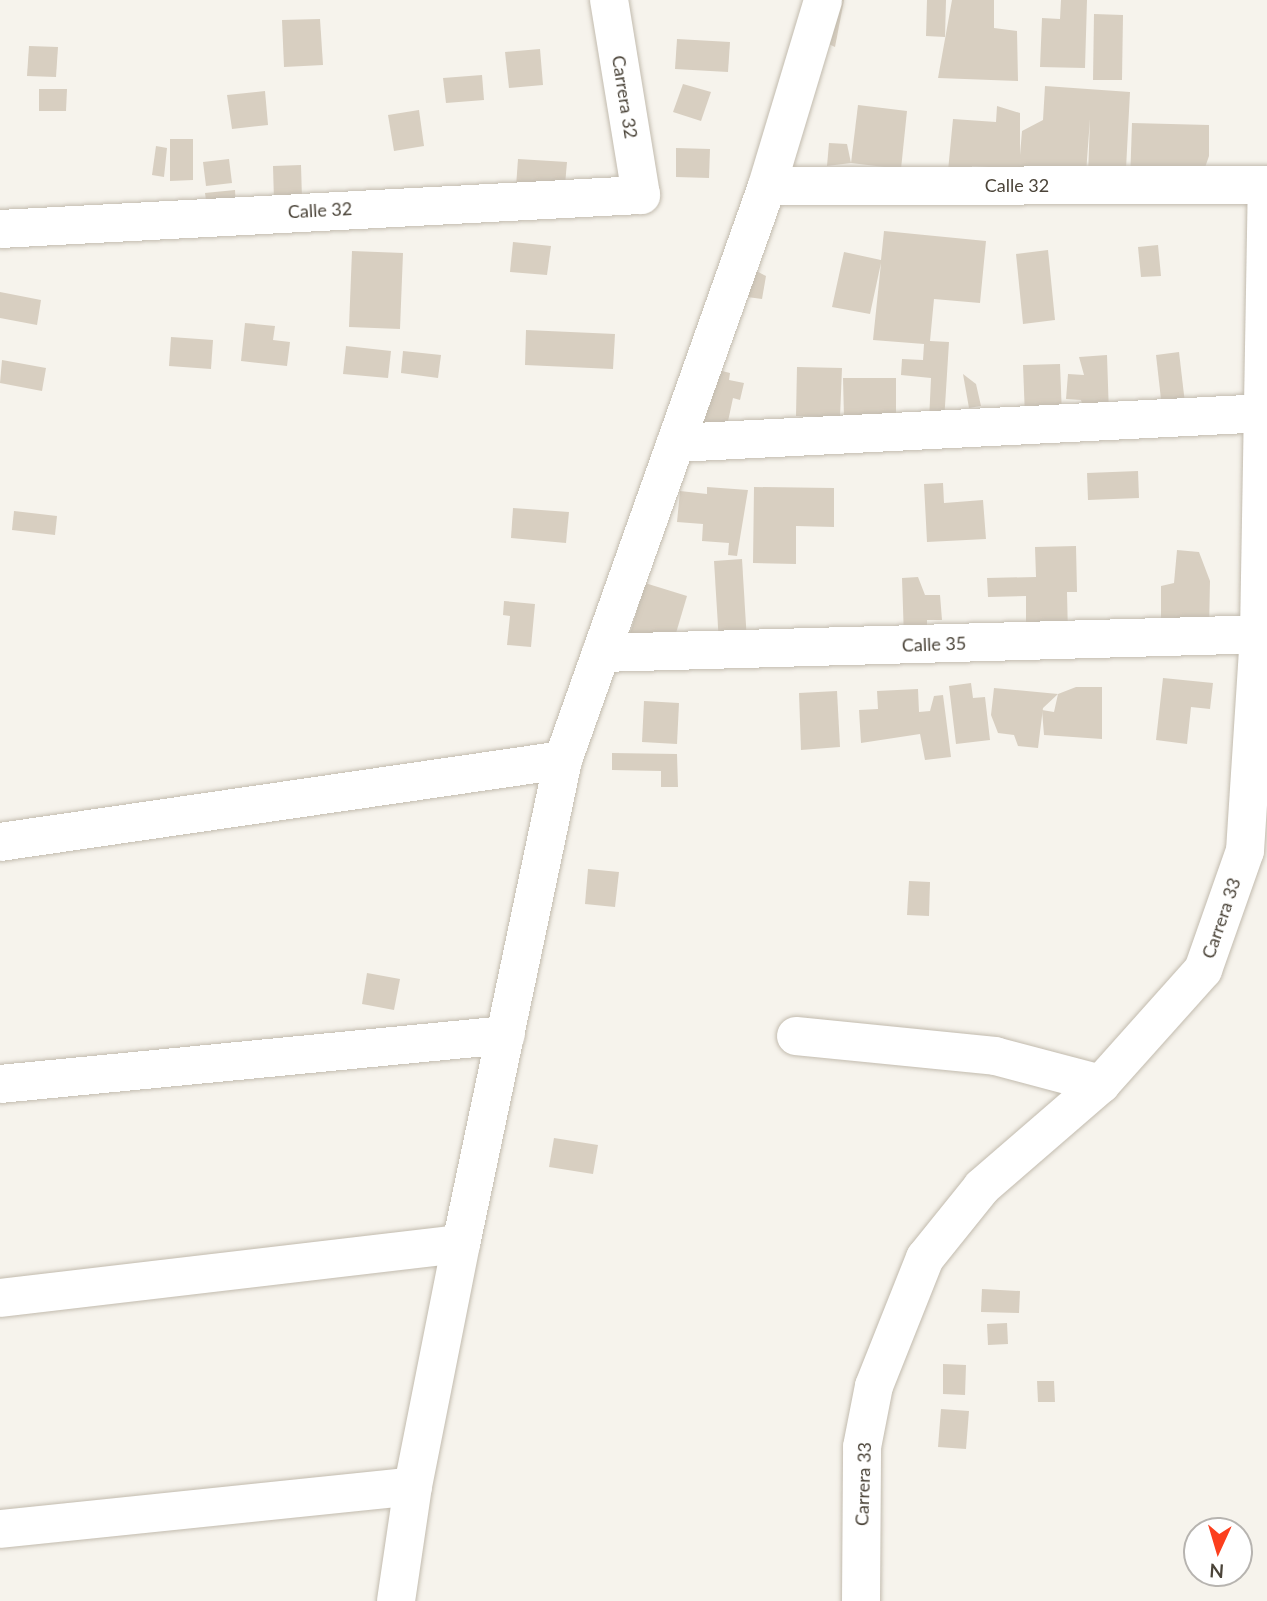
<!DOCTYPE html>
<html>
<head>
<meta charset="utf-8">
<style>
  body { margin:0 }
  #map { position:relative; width:1267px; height:1601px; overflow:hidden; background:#f6f3ec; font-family:Lato,sans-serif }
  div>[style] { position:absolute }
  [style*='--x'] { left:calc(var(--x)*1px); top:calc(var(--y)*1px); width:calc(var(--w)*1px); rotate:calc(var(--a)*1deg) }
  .building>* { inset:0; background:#d8cfc1 }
  .roads { filter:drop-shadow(0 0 2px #c2bbae) drop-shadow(0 0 2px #c2bbae) }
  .minor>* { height:38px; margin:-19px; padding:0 19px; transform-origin:19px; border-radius:19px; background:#fff }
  span { translate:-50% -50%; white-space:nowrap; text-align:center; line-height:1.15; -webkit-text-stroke:5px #fff; paint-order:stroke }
  .street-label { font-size:18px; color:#4b4439 }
  .north { position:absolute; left:1183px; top:1517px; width:70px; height:70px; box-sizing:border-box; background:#fff; border:2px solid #b7b4b0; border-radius:50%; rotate:184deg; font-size:19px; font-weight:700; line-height:28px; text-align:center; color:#4b4439 }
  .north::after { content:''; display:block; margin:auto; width:24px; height:32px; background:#fc3f1d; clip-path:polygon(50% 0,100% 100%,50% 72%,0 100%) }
</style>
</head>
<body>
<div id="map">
  <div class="building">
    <i style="clip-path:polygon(826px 0,844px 0,835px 47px,818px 39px)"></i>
    <i style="clip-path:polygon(927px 0,946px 0,945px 37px,926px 36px)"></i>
    <i style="clip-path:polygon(952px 0,994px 0,994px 28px,1017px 31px,1018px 81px,938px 78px)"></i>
    <i style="clip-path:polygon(1061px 0,1087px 0,1085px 68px,1040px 67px,1042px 18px,1060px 19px)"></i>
    <i style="clip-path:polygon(1094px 14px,1123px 15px,1122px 80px,1093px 80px)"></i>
    <i style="clip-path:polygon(320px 19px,323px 65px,284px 67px,282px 20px)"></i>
    <i style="clip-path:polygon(677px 39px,730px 42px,728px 72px,675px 69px)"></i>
    <i style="clip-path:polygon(29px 46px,58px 47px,56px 77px,27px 76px)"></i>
    <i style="clip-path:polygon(540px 49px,543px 85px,509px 88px,505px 52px)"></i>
    <i style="clip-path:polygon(482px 75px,484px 100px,446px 103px,443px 78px)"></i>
    <i style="clip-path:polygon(683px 84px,711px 92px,701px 121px,673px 112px)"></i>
    <i style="clip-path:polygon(1045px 86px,1130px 92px,1126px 169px,1088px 176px,1090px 119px,1086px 173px,972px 166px,972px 173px,948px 171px,953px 119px,996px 122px,997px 106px,1020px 113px,1020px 155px,1022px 131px,1043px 120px)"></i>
    <i style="clip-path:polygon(39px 89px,67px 89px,66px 111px,39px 111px)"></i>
    <i style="clip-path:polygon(265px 91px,268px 125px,232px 129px,227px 95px)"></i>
    <i style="clip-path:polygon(858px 105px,907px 111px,901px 169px,851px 163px)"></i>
    <i style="clip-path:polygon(419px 110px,424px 146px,394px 151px,388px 115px)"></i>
    <i style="clip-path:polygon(1132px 123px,1209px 125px,1209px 156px,1201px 179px,1130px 182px)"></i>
    <i style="clip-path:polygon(170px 139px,193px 139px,193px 180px,170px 181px)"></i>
    <i style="clip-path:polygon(829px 143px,847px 144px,851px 163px,827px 166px)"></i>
    <i style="clip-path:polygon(156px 146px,167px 148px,164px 177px,152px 175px)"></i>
    <i style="clip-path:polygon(676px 148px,710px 149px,709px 178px,676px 177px)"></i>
    <i style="clip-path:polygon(229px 159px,232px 183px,206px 186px,203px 162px)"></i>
    <i style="clip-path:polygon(518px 159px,567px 162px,565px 185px,516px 187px)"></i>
    <i style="clip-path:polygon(301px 165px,302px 199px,274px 201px,273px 166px)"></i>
    <i style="clip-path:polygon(235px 190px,236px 205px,207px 207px,205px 193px)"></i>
    <i style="clip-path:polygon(884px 231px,986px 241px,980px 303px,934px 299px,930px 341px,949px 342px,944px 422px,929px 421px,931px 378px,901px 375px,902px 359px,923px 360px,924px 344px,873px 340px,881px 263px,870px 314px,832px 307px,844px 252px,881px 260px)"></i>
    <i style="clip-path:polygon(513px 242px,551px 246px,547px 275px,510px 272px)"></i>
    <i style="clip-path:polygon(1158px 245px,1161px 276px,1141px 277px,1138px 247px)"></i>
    <i style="clip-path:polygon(1048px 250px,1055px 320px,1023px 324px,1016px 254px)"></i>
    <i style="clip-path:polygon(352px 251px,403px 253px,400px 329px,349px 327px)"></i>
    <i style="clip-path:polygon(745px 265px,766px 276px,762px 299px,740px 296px)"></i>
    <i style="clip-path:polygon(0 292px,41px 300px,37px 325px,0 318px)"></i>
    <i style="clip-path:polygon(245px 323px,275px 326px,273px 340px,290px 342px,287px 366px,241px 361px)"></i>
    <i style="clip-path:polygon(526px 330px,615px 334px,613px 369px,525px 365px)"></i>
    <i style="clip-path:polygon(171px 337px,213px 340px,211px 369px,169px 366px)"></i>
    <i style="clip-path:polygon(346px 346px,391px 351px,388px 378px,343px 374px)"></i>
    <i style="clip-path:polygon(403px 351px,441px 355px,438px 378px,401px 373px)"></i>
    <i style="clip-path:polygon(1179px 352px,1186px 412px,1162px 408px,1156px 355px)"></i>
    <i style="clip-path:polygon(1107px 355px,1109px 415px,1086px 416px,1081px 400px,1066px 399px,1068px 374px,1084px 375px,1079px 357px)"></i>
    <i style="clip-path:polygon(2px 360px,46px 368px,42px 391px,0 383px)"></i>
    <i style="clip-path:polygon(1060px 364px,1062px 416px,1025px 417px,1023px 365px)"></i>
    <i style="clip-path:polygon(797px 367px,842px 368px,840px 418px,796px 416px)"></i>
    <i style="clip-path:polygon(718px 370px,730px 373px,729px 380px,744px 383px,740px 400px,733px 398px,724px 440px,694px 434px)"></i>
    <i style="clip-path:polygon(963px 374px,976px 384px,981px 406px,969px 408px)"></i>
    <i style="clip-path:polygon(843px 378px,896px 378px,896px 428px,844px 418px)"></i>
    <i style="clip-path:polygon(1138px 471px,1139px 498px,1088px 500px,1087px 473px)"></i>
    <i style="clip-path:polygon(943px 483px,944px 503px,983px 500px,986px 539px,927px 542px,924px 484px)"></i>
    <i style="clip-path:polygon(707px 487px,748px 490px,737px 556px,728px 555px,729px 543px,702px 541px,703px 524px,677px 522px,680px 491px,707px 494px)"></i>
    <i style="clip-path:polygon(754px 487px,834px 488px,834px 527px,796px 526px,796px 564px,753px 563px)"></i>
    <i style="clip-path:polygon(513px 508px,569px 512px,566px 543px,511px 538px)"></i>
    <i style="clip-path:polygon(14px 511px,57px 516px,55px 535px,12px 530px)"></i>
    <i style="clip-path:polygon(1076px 546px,1077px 592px,1067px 592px,1068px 635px,1026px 636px,1026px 596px,988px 597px,987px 578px,1036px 577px,1035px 547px)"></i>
    <i style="clip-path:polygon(1177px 550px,1199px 552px,1210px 581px,1209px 630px,1161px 629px,1161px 586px,1174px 583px)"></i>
    <i style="clip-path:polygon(742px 559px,747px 642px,719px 643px,714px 561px)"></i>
    <i style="clip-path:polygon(918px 577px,925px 595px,940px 595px,942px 620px,927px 620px,927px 637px,904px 638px,902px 578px)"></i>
    <i style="clip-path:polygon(645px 583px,687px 596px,671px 650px,629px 637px)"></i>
    <i style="clip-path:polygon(504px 601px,535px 604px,531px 647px,507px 645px,510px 616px,503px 615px)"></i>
    <i style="clip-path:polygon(1163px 678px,1213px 683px,1210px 709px,1191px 707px,1187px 744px,1156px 740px)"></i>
    <i style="clip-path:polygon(971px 683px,973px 698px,985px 697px,990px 740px,956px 744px,949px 686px)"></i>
    <i style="clip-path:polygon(1076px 687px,1102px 687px,1102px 739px,1044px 735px,1042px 710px,1054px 712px,1058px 694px)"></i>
    <i style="clip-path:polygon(994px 688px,1058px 694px,1043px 708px,1038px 748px,1018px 746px,1014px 735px,998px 733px,991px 715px)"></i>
    <i style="clip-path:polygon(918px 689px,919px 712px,930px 711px,934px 696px,943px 695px,951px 757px,925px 760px,920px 734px,861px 743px,859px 710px,878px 709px,877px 691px)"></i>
    <i style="clip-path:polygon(837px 691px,840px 747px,801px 750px,799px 693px)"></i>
    <i style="clip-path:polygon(644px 701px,679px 703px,677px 744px,642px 742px)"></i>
    <i style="clip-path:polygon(612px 753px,677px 754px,678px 787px,661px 787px,661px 771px,612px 770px)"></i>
    <i style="clip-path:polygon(588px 869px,619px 872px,615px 907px,585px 904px)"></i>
    <i style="clip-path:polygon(909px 881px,930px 882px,929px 916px,907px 915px)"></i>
    <i style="clip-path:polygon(367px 973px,400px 979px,394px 1010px,362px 1004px)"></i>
    <i style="clip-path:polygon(554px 1138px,598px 1145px,593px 1174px,549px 1167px)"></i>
    <i style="clip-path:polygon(982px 1289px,1020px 1291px,1019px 1313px,981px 1312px)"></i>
    <i style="clip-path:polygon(1007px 1323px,1008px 1344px,988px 1345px,987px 1324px)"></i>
    <i style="clip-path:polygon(943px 1364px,966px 1365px,965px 1395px,943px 1394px)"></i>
    <i style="clip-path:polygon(1037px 1381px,1054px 1381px,1055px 1402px,1038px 1402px)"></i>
    <i style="clip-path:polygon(941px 1409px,969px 1411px,966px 1449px,938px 1447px)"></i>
  </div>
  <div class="roads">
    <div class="minor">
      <i style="--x:767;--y:186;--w:500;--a:-0.11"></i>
      <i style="--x:0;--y:229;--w:642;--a:-3.04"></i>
      <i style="--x:641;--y:195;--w:198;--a:-99.3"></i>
      <i style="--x:676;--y:443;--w:592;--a:-2.91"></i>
      <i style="--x:601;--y:653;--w:666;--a:-1.63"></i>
      <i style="--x:0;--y:842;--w:569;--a:-8.29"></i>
      <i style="--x:796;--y:1036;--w:200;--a:5.7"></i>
      <i style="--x:995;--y:1056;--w:110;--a:14.8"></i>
      <i style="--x:0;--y:1084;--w:508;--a:-5.53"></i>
      <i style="--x:0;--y:1298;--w:464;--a:-6.7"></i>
      <i style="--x:0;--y:1529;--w:415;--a:-5.9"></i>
      <i style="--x:396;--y:1601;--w:116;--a:-81.6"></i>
      <i style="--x:413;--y:1486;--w:247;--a:-78.8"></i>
      <i style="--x:461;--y:1244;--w:495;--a:-78.1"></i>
      <i style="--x:563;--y:760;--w:609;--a:-70.43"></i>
      <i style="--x:767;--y:186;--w:194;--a:-73.2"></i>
      <i style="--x:861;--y:1601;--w:154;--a:-89.6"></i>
      <i style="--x:862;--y:1447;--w:62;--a:-78.9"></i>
      <i style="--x:874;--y:1386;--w:138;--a:-68.3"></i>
      <i style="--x:925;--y:1258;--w:91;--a:-51.2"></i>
      <i style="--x:982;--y:1187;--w:157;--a:-40.9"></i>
      <i style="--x:1101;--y:1084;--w:153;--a:-48.2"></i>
      <i style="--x:1203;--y:970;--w:126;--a:-70.6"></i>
      <i style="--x:1245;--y:851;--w:217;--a:-86.3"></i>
      <i style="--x:1259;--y:634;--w:438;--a:-89"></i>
    </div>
  </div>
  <div class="street-label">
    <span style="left:625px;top:97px;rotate:81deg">Carrera 32</span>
    <span style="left:1017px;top:185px">Calle 32</span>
    <span style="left:320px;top:210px;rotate:-3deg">Calle 32</span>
    <span style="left:934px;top:644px;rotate:-2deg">Calle 35</span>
    <span style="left:1221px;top:918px;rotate:-71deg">Carrera 33</span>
    <span style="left:863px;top:1484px;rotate:-88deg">Carrera 33</span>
  </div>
  <div class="north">N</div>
</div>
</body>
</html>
